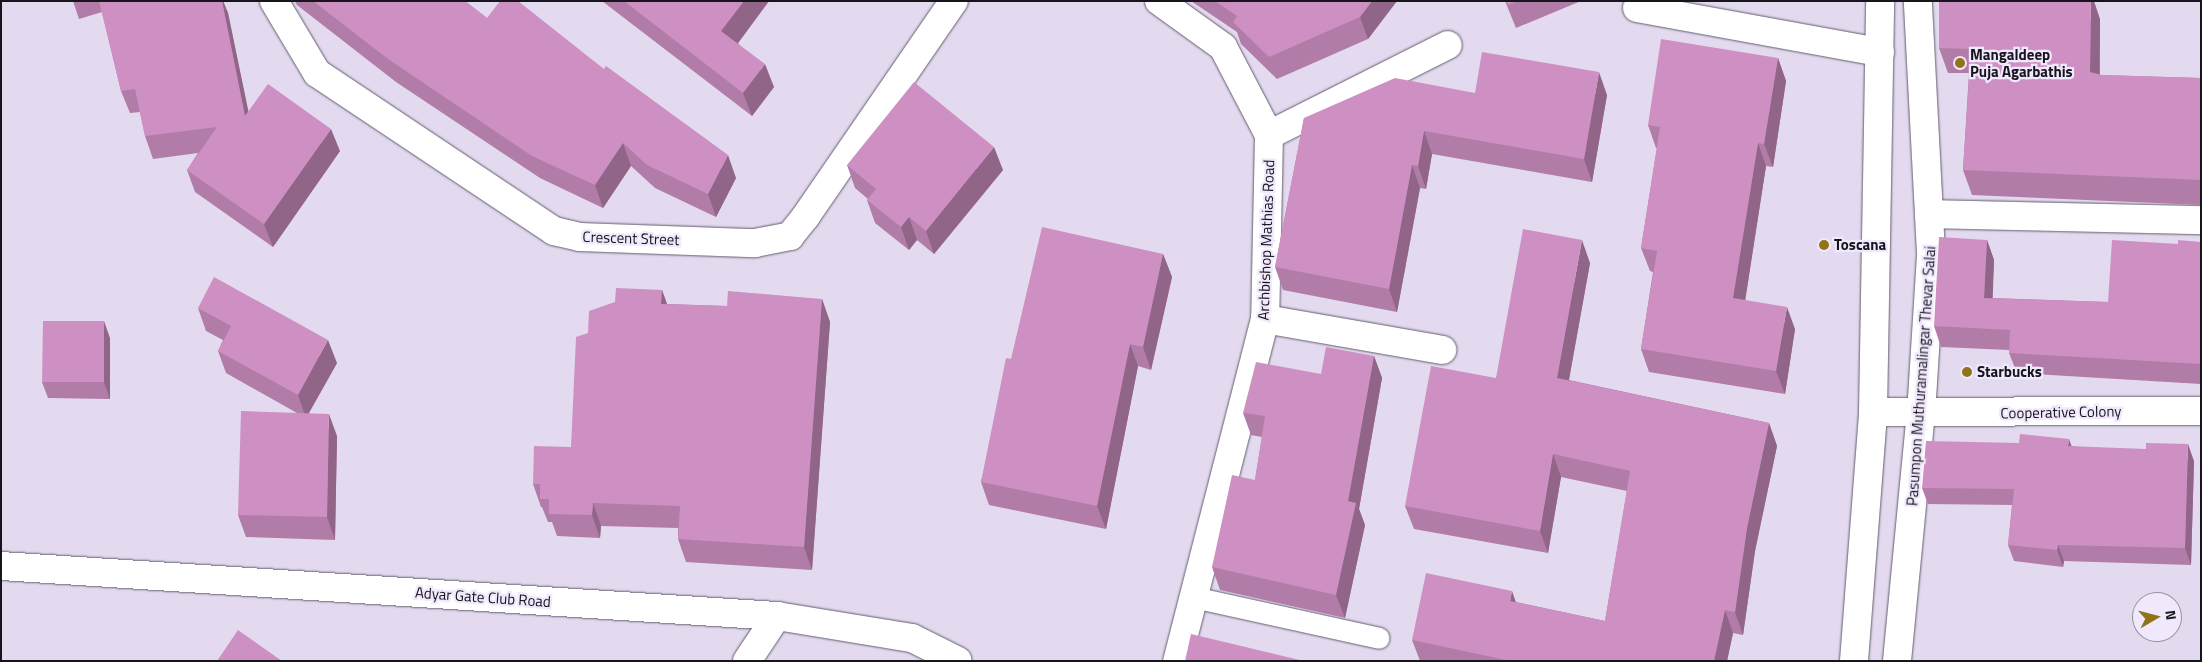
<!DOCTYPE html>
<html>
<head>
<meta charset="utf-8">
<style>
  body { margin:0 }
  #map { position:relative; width:2202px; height:662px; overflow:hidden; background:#e3daef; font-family:"Titillium Web",sans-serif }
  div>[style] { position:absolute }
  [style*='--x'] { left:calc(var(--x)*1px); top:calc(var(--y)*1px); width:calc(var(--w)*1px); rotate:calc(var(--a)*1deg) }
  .roads { filter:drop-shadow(0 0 1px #645c6e) drop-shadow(0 0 1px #645c6e) }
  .service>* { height:21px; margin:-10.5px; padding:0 10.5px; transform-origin:10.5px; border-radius:10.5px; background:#fff }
  .minor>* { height:28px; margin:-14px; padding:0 14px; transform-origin:14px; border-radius:14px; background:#fff }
  .tertiary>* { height:28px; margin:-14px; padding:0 14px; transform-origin:14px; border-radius:14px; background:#fff }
  .secondary>* { height:28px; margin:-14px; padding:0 14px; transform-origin:14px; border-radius:14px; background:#fff }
  .wall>* { inset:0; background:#b17ca7 }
  .shaded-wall>* { inset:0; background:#906588 }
  .building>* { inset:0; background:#ce90c2 }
  .dots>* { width:14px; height:14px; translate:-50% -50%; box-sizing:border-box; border:2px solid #f0e8fc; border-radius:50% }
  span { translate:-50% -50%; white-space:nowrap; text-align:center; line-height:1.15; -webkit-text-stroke:4.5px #f0e8fc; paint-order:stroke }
  .poi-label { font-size:15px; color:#17141b; font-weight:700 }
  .left { translate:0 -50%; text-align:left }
  .street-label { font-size:15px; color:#17141b }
  .frame { position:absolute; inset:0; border:2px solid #17141b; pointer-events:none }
  .north { position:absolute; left:2132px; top:592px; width:50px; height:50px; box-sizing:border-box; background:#f0e8fc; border:1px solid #9993a2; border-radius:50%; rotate:82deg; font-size:14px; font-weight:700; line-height:20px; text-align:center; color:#17141b }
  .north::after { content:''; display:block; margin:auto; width:18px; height:22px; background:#917319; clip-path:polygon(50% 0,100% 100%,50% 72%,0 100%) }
</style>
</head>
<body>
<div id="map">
  <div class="roads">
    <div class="service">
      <i style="--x:1193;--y:597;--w:190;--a:12.4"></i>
    </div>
    <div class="minor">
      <i style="--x:274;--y:1;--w:84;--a:59.2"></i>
      <i style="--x:317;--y:73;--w:285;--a:33.7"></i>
      <i style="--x:554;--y:231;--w:26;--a:13"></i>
      <i style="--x:579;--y:237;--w:176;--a:2"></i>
      <i style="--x:755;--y:243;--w:36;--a:-11"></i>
      <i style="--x:790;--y:236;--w:26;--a:-51"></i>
      <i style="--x:806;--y:216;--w:261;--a:-55.5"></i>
      <i style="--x:1637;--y:8;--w:247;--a:10.3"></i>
      <i style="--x:1269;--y:135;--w:200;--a:-26.7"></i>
      <i style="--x:1929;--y:214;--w:272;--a:1.3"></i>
      <i style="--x:1265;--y:319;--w:180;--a:9.9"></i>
      <i style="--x:1873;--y:412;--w:328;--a:-0.2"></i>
      <i style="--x:1;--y:566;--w:778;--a:3.69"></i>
      <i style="--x:777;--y:616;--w:137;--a:9.3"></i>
      <i style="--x:912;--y:638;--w:51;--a:26.6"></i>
      <i style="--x:747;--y:661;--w:54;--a:-56.3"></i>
    </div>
    <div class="tertiary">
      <i style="--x:1159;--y:1;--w:79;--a:35.7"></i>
      <i style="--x:1223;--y:47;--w:99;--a:62.4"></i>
      <i style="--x:1269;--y:135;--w:184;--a:91.2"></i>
      <i style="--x:1265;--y:319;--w:353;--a:104.4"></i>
    </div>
    <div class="secondary">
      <i style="--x:1854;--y:661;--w:250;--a:-85.6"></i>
      <i style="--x:1873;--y:412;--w:411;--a:-89"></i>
      <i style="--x:1897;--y:661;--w:248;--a:-84.5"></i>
      <i style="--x:1921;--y:414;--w:161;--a:-86.4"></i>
      <i style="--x:1931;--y:253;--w:252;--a:-93"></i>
    </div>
  </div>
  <div class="wall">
    <i style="clip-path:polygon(73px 1px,223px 1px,228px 13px,248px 112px,340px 151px,273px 247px,195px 192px,187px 170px,198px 153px,153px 159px,145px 136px,140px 112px,130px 113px,121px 91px,102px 12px,79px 19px)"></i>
    <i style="clip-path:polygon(295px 1px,465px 1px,487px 18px,736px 178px,716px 217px,655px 188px,631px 166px,603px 208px,540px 178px,396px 82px,297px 5px)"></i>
    <i style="clip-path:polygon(602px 1px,769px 1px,738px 43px,774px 87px,752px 116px)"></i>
    <i style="clip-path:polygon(1191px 1px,1397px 1px,1368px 39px,1277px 79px,1241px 44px,1237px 32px)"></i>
    <i style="clip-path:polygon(1505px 1px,1581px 1px,1516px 28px)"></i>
    <i style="clip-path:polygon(2100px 19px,2100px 75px,2201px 78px,2201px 205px,1972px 195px,1963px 170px,1969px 73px,1948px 73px,1939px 48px)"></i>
    <i style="clip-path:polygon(1778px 58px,1786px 81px,1773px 167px,1766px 166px,1745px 300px,1795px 329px,1785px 394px,1649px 372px,1641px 349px,1653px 272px,1650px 271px,1641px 248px,1657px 148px,1656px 148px,1648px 125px)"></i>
    <i style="clip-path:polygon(1475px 93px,1607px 95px,1592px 182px,1432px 154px,1426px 189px,1420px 188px,1397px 312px,1283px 290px,1275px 267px,1304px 118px)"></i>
    <i style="clip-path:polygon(847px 165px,1003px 170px,934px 254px,917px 240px,909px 250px,875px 223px,867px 200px,868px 199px,855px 188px)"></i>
    <i style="clip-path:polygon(1987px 240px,1994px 260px,1992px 298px,2108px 302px,2178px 244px,2201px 242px,2201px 384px,2017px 373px,2009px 353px,2009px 350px,1941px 347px,1934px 326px)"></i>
    <i style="clip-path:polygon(1163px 254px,1172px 277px,1151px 370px,1138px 366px,1106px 529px,989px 505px,981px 482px,1011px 359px)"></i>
    <i style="clip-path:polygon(1590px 263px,1569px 380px,1769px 423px,1777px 446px,1755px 551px,1743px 635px,1733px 633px,1727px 661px,1420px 661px,1412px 640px,1516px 602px,1605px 621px,1627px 491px,1561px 477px,1548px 553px,1414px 529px,1405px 506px,1496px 378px)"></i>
    <i style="clip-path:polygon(662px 290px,667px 304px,727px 306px,822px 299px,830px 322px,812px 570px,686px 562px,678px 539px,678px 528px,601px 526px,600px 538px,557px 536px,552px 522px,548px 522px,542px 507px,541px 507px,533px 484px,571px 447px,588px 333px)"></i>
    <i style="clip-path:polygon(198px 308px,337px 363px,309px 413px,337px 436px,335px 540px,246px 537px,238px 515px,297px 413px,226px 373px,218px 351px,223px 340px,206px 331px)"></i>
    <i style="clip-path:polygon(110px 338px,110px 399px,48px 398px,42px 382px)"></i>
    <i style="clip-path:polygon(1374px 356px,1382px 378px,1359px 509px,1365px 525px,1345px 618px,1220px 590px,1212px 567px,1255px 480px,1262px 437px,1251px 435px,1243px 413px,1321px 374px)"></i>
    <i style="clip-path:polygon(2072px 446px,2194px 461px,2191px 565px,2064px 561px,2063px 567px,2014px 561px,2008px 545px,2012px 505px,1928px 504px,1922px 488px)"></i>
  </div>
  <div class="shaded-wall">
    <i style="clip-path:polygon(222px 1px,223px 1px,228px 13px,254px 138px,245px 116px)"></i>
    <i style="clip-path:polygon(744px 1px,769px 1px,730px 54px,721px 31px)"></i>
    <i style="clip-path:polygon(1372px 1px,1397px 1px,1368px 39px,1360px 17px)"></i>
    <i style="clip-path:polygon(2091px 1px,2094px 1px,2100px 19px,2099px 97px,2090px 72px)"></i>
    <i style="clip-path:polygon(1778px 58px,1786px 81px,1773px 167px,1764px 144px)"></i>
    <i style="clip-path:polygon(765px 64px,774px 87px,752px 116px,743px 93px)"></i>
    <i style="clip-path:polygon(1599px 72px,1607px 95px,1592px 182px,1584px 159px)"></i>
    <i style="clip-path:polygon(331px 129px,340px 151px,273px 247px,264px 224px)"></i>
    <i style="clip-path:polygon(1424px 131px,1432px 154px,1426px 189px,1418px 166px)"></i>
    <i style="clip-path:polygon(623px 143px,631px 166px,603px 208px,595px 185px)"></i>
    <i style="clip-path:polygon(1758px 143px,1766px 166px,1742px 321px,1733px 298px)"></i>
    <i style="clip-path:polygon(994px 147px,1003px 170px,934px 254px,926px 231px)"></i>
    <i style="clip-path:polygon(728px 155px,736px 178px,716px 217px,708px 194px)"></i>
    <i style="clip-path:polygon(1412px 165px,1420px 188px,1397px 312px,1389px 289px)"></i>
    <i style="clip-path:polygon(909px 217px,917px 240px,909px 250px,901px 227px)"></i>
    <i style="clip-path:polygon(1582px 240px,1590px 263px,1565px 401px,1557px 378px)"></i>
    <i style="clip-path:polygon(1987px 240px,1994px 260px,1992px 318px,1984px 298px)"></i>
    <i style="clip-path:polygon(1163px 254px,1172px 277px,1151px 370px,1143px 347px)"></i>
    <i style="clip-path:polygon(662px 290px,670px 313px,661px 304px)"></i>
    <i style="clip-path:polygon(822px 299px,830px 322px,812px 570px,804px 547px)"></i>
    <i style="clip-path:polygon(1787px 307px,1795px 329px,1785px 394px,1776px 371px)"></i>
    <i style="clip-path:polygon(104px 321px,110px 338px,110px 399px,104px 382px)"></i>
    <i style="clip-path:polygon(328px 340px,337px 363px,306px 418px,298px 395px)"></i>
    <i style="clip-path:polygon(1130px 344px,1138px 366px,1106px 529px,1097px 506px)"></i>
    <i style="clip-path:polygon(1374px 356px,1382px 378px,1359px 509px,1365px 525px,1345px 618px,1336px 595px,1348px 501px)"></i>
    <i style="clip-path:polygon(329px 414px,337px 436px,335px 540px,327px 517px)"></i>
    <i style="clip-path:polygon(1769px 423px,1777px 446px,1755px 551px,1743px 635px,1735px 612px,1747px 528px)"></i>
    <i style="clip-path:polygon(2069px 439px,2075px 456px,2068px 446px)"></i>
    <i style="clip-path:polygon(2188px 444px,2194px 461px,2191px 565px,2185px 548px)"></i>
    <i style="clip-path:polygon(1553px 454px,1561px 477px,1548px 553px,1540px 531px)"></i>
    <i style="clip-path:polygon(593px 503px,601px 526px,600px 538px,592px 515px)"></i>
    <i style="clip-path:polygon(2058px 545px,2064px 561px,2063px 567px,2057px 550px)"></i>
    <i style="clip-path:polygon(1512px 591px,1520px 614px,1510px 601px)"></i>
    <i style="clip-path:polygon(1725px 610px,1733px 633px,1727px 661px,1714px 661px)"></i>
  </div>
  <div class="building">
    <i style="clip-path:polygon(99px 1px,222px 1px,245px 116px,268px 84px,331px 129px,264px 224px,187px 170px,217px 127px,145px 136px,135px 89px,121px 91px)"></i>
    <i style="clip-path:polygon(313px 1px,465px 1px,487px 18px,500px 1px,518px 1px,604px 69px,606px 66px,728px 155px,708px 194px,647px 165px,623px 143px,595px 185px,532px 156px,388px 59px)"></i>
    <i style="clip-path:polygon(624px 1px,744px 1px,721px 31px,765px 64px,743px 93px)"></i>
    <i style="clip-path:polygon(1215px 1px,1372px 1px,1360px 17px,1269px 57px,1233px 22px,1237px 16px)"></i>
    <i style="clip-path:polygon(1506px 1px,1518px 1px,1508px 5px)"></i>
    <i style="clip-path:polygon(1939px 1px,2091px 1px,2090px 72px,2102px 75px,2201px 78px,2201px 180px,1963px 170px,1971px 49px,1939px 48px)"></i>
    <i style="clip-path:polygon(1661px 39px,1778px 58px,1764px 144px,1758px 143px,1733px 298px,1787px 307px,1776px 371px,1641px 349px,1657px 251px,1641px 248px,1660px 127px,1648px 125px)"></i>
    <i style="clip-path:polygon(1482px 52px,1599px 72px,1584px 159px,1424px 131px,1418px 166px,1412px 165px,1389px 289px,1275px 267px,1304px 118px,1395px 78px,1475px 93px)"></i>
    <i style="clip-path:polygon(914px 82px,994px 147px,926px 231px,909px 217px,901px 227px,867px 200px,876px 189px,847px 165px)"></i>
    <i style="clip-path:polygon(1042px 227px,1163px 254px,1143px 347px,1130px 344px,1097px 506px,981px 482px,1006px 358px,1011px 359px)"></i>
    <i style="clip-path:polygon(1523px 229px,1582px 240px,1557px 378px,1769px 423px,1747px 528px,1735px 612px,1725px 610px,1714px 661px,1511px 661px,1412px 640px,1426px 573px,1512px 591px,1510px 601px,1605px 621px,1630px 471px,1553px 454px,1540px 531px,1405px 506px,1431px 366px,1496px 378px)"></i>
    <i style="clip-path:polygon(1939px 237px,1987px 240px,1984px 298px,2108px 302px,2112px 240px,2178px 244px,2178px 240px,2201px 242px,2201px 364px,2009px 353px,2010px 330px,1934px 326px)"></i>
    <i style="clip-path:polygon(214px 277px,328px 340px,298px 395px,218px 351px,231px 326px,198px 308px)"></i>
    <i style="clip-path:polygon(616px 288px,662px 290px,661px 304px,727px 306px,728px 291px,822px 299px,804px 547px,678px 539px,680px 506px,593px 503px,592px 515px,549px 514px,549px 499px,540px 499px,540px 484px,533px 484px,534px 446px,571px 447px,576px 337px,588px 333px,589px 311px,615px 302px)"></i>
    <i style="clip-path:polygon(43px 321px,104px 321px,104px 382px,42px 382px)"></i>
    <i style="clip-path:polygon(1326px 347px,1374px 356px,1348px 501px,1356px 503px,1336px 595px,1212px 567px,1232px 475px,1255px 480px,1265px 416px,1243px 413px,1256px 362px,1321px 374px)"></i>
    <i style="clip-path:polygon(241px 411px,329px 414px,327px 517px,238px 515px)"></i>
    <i style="clip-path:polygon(2020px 434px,2069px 439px,2068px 446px,2146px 449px,2146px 443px,2188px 444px,2185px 548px,2058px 545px,2057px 550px,2008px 545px,2014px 489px,1922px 488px,1926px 441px,2019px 443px)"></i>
    <i style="clip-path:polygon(238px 630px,282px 661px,217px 661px)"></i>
    <i style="clip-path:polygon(1191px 634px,1304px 661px,1185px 661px)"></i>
  </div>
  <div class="dots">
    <i style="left:1960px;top:63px;background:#917319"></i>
    <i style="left:1824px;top:245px;background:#917319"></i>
    <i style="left:1967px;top:372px;background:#917319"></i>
  </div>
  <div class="poi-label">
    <span class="left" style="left:1970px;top:63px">Mangaldeep<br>Puja Agarbathis</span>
    <span class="left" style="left:1834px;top:245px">Toscana</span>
    <span class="left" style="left:1977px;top:372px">Starbucks</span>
  </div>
  <div class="street-label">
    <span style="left:631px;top:238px;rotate:2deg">Crescent Street</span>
    <span style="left:1266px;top:240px;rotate:-88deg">Archbishop Mathias Road</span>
    <span style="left:1921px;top:376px;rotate:-86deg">Pasumpon Muthuramalingar Thevar Salai</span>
    <span style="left:2061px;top:412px;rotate:-1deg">Cooperative Colony</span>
    <span style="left:483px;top:597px;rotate:4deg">Adyar Gate Club Road</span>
  </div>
  <div class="frame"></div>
  <div class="north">N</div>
</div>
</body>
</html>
